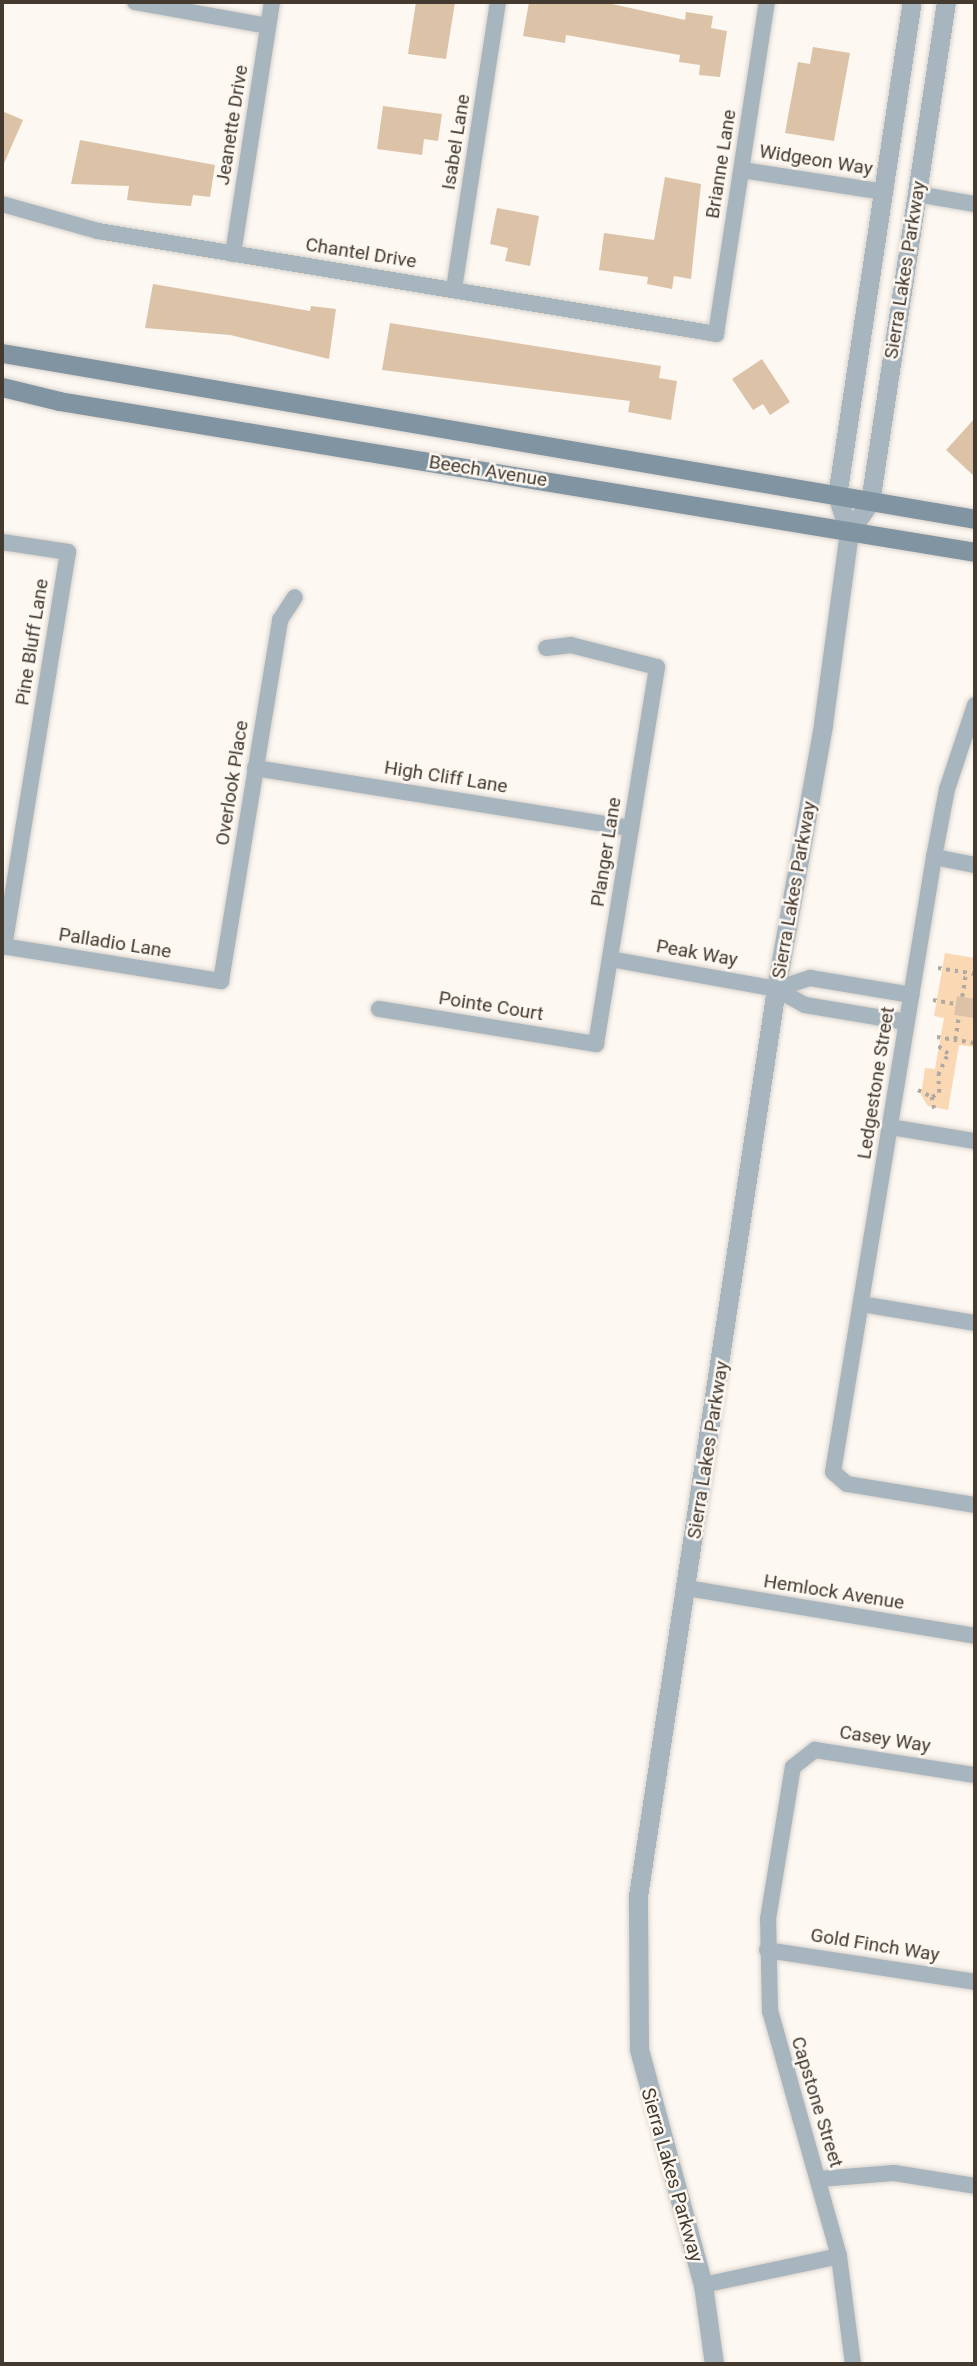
<!DOCTYPE html>
<html>
<head>
<meta charset="utf-8">
<style>
  body { margin:0 }
  #map { position:relative; width:977px; height:2366px; overflow:hidden; background:#fdf8f2; font-family:Roboto,sans-serif }
  div>[style] { position:absolute }
  [style*='--x'] { left:calc(var(--x)*1px); top:calc(var(--y)*1px); width:calc(var(--w)*1px); rotate:calc(var(--a)*1deg) }
  .green>* { inset:0; background:#fad8b4 }
  .building>* { inset:0; background:#dcc3a8 }
  .path>* { height:3.5px; margin-top:-1.75px; transform-origin:0; background:repeating-linear-gradient(90deg,#b0a9a2 0 3.5px,transparent 0 8.5px) }
  .roads { filter:drop-shadow(0 0 2px #d8d2cb) drop-shadow(0 0 2px #d8d2cb) }
  .minor>* { height:16px; margin:-8px; padding:0 8px; transform-origin:8px; border-radius:8px; background:#a7b5be }
  .tertiary>* { height:19px; margin:-9.5px; padding:0 9.5px; transform-origin:9.5px; border-radius:9.5px; background:#a7b5be }
  .secondary>* { height:19px; margin:-9.5px; padding:0 9.5px; transform-origin:9.5px; border-radius:9.5px; background:#8094a2 }
  span { translate:-50% -50%; white-space:nowrap; text-align:center; line-height:1.15; -webkit-text-stroke:5px #fdf8f2; paint-order:stroke }
  .street-label { font-size:19px; color:#443a30 }
  .frame { position:absolute; inset:0; border:4px solid #443a30; pointer-events:none }
</style>
</head>
<body>
<div id="map">
  <div class="green">
    <i style="clip-path:polygon(945px 953px,975px 958px,975px 1047px,959px 1045px,948px 1110px,928px 1106px,921px 1095px,925px 1068px,935px 1069px,944px 1018px,934px 1016px)"></i>
  </div>
  <div class="building">
    <i style="clip-path:polygon(416px 2px,455px 2px,446px 59px,408px 54px)"></i>
    <i style="clip-path:polygon(529px 2px,603px 2px,685px 20px,686px 12px,713px 16px,711px 28px,727px 31px,720px 77px,699px 75px,700px 65px,679px 62px,680px 55px,566px 35px,565px 43px,523px 36px)"></i>
    <i style="clip-path:polygon(813px 47px,850px 53px,834px 141px,785px 133px,798px 62px,810px 64px)"></i>
    <i style="clip-path:polygon(383px 106px,442px 114px,438px 141px,424px 139px,422px 155px,377px 149px)"></i>
    <i style="clip-path:polygon(2px 111px,23px 120px,2px 168px)"></i>
    <i style="clip-path:polygon(80px 140px,215px 165px,210px 197px,193px 195px,191px 206px,153px 203px,127px 200px,129px 186px,71px 184px)"></i>
    <i style="clip-path:polygon(665px 177px,701px 184px,691px 279px,674px 276px,672px 289px,647px 284px,648px 277px,599px 270px,604px 233px,654px 240px)"></i>
    <i style="clip-path:polygon(497px 208px,539px 216px,530px 266px,505px 261px,508px 248px,490px 244px)"></i>
    <i style="clip-path:polygon(153px 284px,310px 311px,311px 306px,336px 309px,329px 359px,230px 335px,145px 328px)"></i>
    <i style="clip-path:polygon(390px 323px,661px 366px,659px 378px,677px 381px,671px 420px,628px 412px,630px 401px,382px 370px)"></i>
    <i style="clip-path:polygon(762px 359px,790px 402px,770px 415px,763px 404px,753px 410px,732px 379px)"></i>
    <i style="clip-path:polygon(975px 418px,975px 477px,946px 450px)"></i>
    <i style="clip-path:polygon(957px 996px,975px 999px,974px 1018px,954px 1015px)"></i>
  </div>
  <div class="path">
    <i style="--x:938;--y:968;--w:37;--a:9"></i>
    <i style="--x:962;--y:997;--w:24;--a:-81"></i>
    <i style="--x:933;--y:1000;--w:23;--a:10"></i>
    <i style="--x:937;--y:1037;--w:38;--a:9"></i>
    <i style="--x:955;--y:1040;--w:24;--a:-81"></i>
    <i style="--x:918;--y:1090;--w:16;--a:27"></i>
    <i style="--x:932;--y:1097;--w:8;--a:-30"></i>
    <i style="--x:939;--y:1093;--w:18;--a:-93"></i>
    <i style="--x:938;--y:1075;--w:23;--a:-65"></i>
    <i style="--x:948;--y:1054;--w:15;--a:-143"></i>
    <i style="--x:932;--y:1097;--w:15;--a:79"></i>
  </div>
  <div class="roads">
    <div class="minor">
      <i style="--x:135;--y:2;--w:135;--a:10.2"></i>
      <i style="--x:742;--y:170;--w:144;--a:8.8"></i>
      <i style="--x:917;--y:194;--w:59;--a:9.8"></i>
      <i style="--x:2;--y:204;--w:100;--a:15.7"></i>
      <i style="--x:98;--y:231;--w:627;--a:9.46"></i>
      <i style="--x:716;--y:334;--w:336;--a:-81.3"></i>
      <i style="--x:233;--y:254;--w:255;--a:-81.2"></i>
      <i style="--x:454;--y:289;--w:290;--a:-81.3"></i>
      <i style="--x:2;--y:542;--w:67;--a:8.6"></i>
      <i style="--x:68;--y:552;--w:400;--a:99.2"></i>
      <i style="--x:975;--y:705;--w:89;--a:108.4"></i>
      <i style="--x:947;--y:789;--w:69;--a:100.8"></i>
      <i style="--x:934;--y:857;--w:623;--a:99.33"></i>
      <i style="--x:833;--y:1472;--w:18;--a:41"></i>
      <i style="--x:847;--y:1484;--w:130;--a:9.3"></i>
      <i style="--x:255;--y:768;--w:381;--a:9.1"></i>
      <i style="--x:934;--y:857;--w:42;--a:11"></i>
      <i style="--x:2;--y:946;--w:222;--a:9.1"></i>
      <i style="--x:221;--y:981;--w:366;--a:-80.7"></i>
      <i style="--x:280;--y:620;--w:27;--a:-57"></i>
      <i style="--x:610;--y:959;--w:169;--a:10.2"></i>
      <i style="--x:776;--y:989;--w:33;--a:29"></i>
      <i style="--x:805;--y:1005;--w:103;--a:9.5"></i>
      <i style="--x:776;--y:989;--w:36;--a:-18"></i>
      <i style="--x:810;--y:978;--w:103;--a:9.5"></i>
      <i style="--x:379;--y:1009;--w:220;--a:9.2"></i>
      <i style="--x:596;--y:1044;--w:382;--a:-80.8"></i>
      <i style="--x:657;--y:667;--w:89;--a:-165.7"></i>
      <i style="--x:571;--y:645;--w:25;--a:173"></i>
      <i style="--x:890;--y:1127;--w:86;--a:9.4"></i>
      <i style="--x:861;--y:1304;--w:116;--a:9.5"></i>
      <i style="--x:686;--y:1588;--w:293;--a:9.4"></i>
      <i style="--x:767;--y:1950;--w:210;--a:8.7"></i>
      <i style="--x:819;--y:2179;--w:75;--a:-4.6"></i>
      <i style="--x:894;--y:2173;--w:82;--a:9.1"></i>
      <i style="--x:703;--y:2285;--w:139;--a:-12"></i>
      <i style="--x:853;--y:2364;--w:109;--a:-97.4"></i>
      <i style="--x:839;--y:2256;--w:255;--a:-105.7"></i>
      <i style="--x:770;--y:2011;--w:92;--a:-91.2"></i>
      <i style="--x:768;--y:1919;--w:154;--a:-80.7"></i>
      <i style="--x:793;--y:1767;--w:28;--a:-38"></i>
      <i style="--x:815;--y:1750;--w:162;--a:8.9"></i>
    </div>
    <div class="tertiary">
      <i style="--x:849;--y:532;--w:37;--a:-55"></i>
      <i style="--x:870;--y:502;--w:506;--a:-81.36"></i>
      <i style="--x:714;--y:2364;--w:80;--a:-97.9"></i>
      <i style="--x:703;--y:2285;--w:245;--a:-105.2"></i>
      <i style="--x:639;--y:2049;--w:153;--a:-90.4"></i>
      <i style="--x:638;--y:1896;--w:917;--a:-81.35"></i>
      <i style="--x:776;--y:989;--w:269;--a:-79.9"></i>
      <i style="--x:823;--y:724;--w:194;--a:-82.3"></i>
      <i style="--x:849;--y:532;--w:38;--a:-108"></i>
      <i style="--x:837;--y:496;--w:500;--a:-81.4"></i>
    </div>
    <div class="secondary">
      <i style="--x:2;--y:353;--w:987;--a:9.68"></i>
      <i style="--x:2;--y:387;--w:59;--a:13.8"></i>
      <i style="--x:59;--y:401;--w:928;--a:9.36"></i>
    </div>
  </div>
  <div class="street-label">
    <span style="left:232px;top:125px;rotate:-81deg">Jeanette Drive</span>
    <span style="left:456px;top:142px;rotate:-81deg">Isabel Lane</span>
    <span style="left:816px;top:160px;rotate:9deg">Widgeon Way</span>
    <span style="left:721px;top:164px;rotate:-81deg">Brianne Lane</span>
    <span style="left:361px;top:253px;rotate:9deg">Chantel Drive</span>
    <span style="left:905px;top:270px;rotate:-81deg">Sierra Lakes Parkway</span>
    <span style="left:488px;top:471px;rotate:9deg">Beech Avenue</span>
    <span style="left:32px;top:642px;rotate:-81deg">Pine Bluff Lane</span>
    <span style="left:446px;top:777px;rotate:9deg">High Cliff Lane</span>
    <span style="left:232px;top:783px;rotate:-81deg">Overlook Place</span>
    <span style="left:606px;top:852px;rotate:-81deg">Planger Lane</span>
    <span style="left:794px;top:890px;rotate:-80deg">Sierra Lakes Parkway</span>
    <span style="left:115px;top:943px;rotate:9deg">Palladio Lane</span>
    <span style="left:697px;top:953px;rotate:10deg">Peak Way</span>
    <span style="left:491px;top:1006px;rotate:9deg">Pointe Court</span>
    <span style="left:876px;top:1083px;rotate:-81deg">Ledgestone Street</span>
    <span style="left:708px;top:1450px;rotate:-81deg">Sierra Lakes Parkway</span>
    <span style="left:834px;top:1592px;rotate:9deg">Hemlock Avenue</span>
    <span style="left:885px;top:1739px;rotate:9deg">Casey Way</span>
    <span style="left:875px;top:1945px;rotate:9deg">Gold Finch Way</span>
    <span style="left:817px;top:2102px;rotate:73deg">Capstone Street</span>
    <span style="left:672px;top:2175px;rotate:74deg">Sierra Lakes Parkway</span>
  </div>
  <div class="frame"></div>
</div>
</body>
</html>
